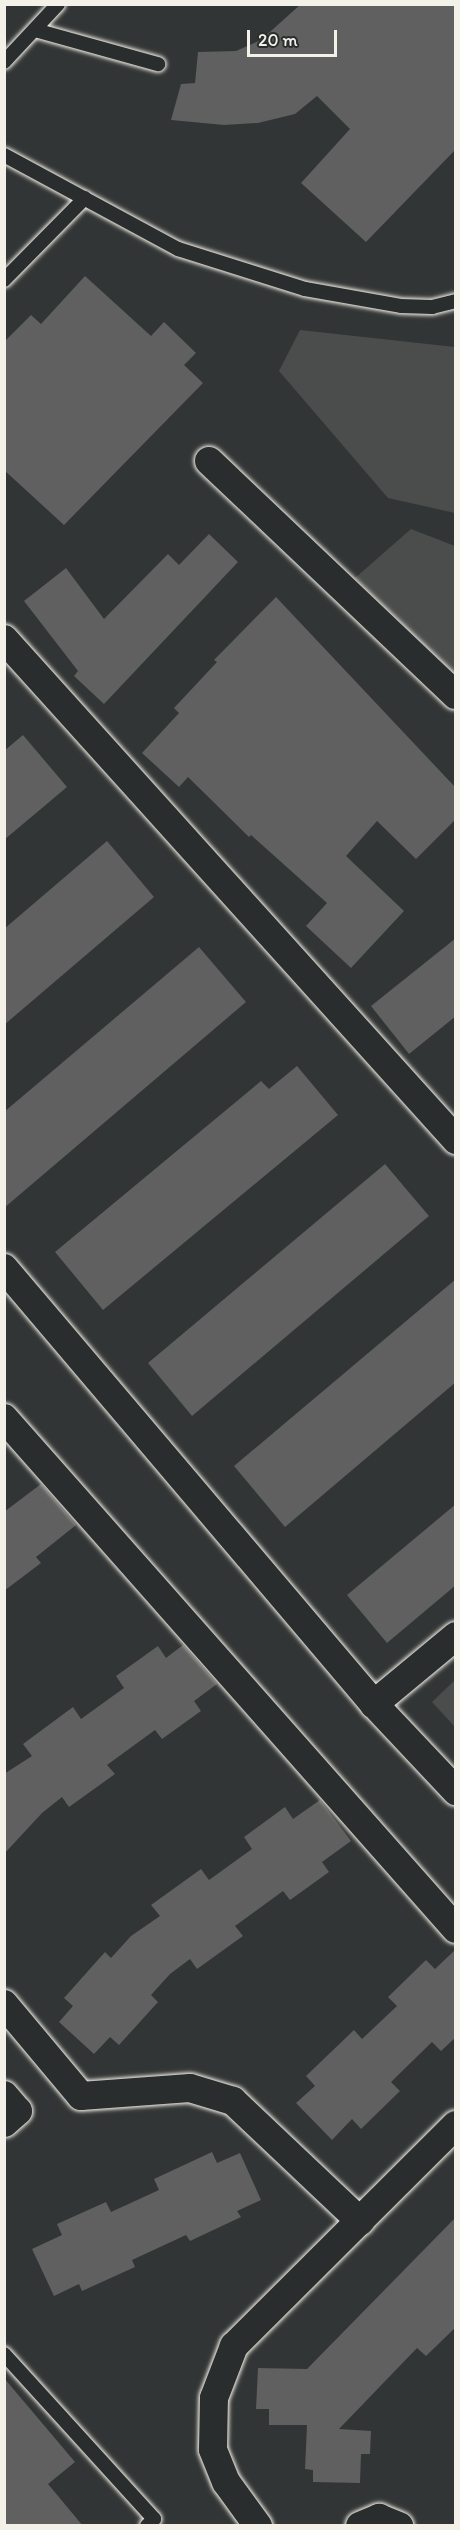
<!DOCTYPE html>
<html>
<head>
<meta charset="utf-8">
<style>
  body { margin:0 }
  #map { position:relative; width:460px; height:2530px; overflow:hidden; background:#323535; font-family:Itim,sans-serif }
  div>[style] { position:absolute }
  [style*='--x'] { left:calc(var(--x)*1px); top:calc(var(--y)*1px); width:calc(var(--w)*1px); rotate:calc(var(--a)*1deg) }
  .green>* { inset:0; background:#4b4d4c }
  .building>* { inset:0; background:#5f605f }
  .roads { filter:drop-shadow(0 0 2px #f4f1e8) drop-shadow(0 0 2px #f4f1e8) }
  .service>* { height:14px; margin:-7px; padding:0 7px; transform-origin:7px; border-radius:7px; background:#2a2d2e }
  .minor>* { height:28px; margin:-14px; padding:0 14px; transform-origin:14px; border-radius:14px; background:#2a2d2e }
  span { translate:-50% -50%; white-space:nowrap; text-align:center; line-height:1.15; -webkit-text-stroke:4.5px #2a2d2e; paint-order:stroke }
  .frame { position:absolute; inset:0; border:6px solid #f4f1e8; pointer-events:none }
  .scale { position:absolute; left:247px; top:30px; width:90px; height:27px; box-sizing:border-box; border:3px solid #f4f1e8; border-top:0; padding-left:8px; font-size:18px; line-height:21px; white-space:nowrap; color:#f4f1e8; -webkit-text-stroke:4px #2a2d2e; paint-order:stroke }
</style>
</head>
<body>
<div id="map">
  <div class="green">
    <i style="clip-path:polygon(300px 330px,455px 347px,455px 513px,388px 498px,279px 371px)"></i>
    <i style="clip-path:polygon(411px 529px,455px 546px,455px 674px,355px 578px)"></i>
    <i style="clip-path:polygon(455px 1680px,455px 1727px,432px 1702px)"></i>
  </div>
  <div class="building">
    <i style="clip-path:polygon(301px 4px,456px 4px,456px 149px,366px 242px,301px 183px,350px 129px,317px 96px,295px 114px,258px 123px,224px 125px,171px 120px,181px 84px,195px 83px,198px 52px,236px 51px,261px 40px)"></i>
    <i style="clip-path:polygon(85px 276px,151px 336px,164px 322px,196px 353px,184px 365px,203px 383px,64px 525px,4px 470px,4px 342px,31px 315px,41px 324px)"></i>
    <i style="clip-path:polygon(209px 534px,238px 562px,104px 704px,74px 676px,78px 671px,24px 601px,66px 568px,104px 619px,168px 554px,179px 565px)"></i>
    <i style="clip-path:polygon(276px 597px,456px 788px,456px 819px,416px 859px,377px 821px,346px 856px,404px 911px,351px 968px,306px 926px,327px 903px,251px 835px,249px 837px,188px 777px,179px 787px,142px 753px,179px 713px,174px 708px,217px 662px,214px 660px)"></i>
    <i style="clip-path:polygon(23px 735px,67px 787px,4px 840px,4px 751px)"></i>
    <i style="clip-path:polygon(107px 841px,154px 897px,4px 1025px,4px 929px)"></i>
    <i style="clip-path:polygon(456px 938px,456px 1016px,409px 1054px,371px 1006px)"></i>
    <i style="clip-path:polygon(199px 947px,246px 1002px,4px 1208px,4px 1112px)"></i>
    <i style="clip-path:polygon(297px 1066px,338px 1115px,103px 1310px,55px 1252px,261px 1081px,269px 1089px)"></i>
    <i style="clip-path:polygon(385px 1164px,429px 1216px,192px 1416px,148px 1363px)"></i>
    <i style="clip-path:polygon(456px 1279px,456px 1382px,285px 1527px,234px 1466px)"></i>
    <i style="clip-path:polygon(41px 1484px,76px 1525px,36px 1557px,41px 1563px,4px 1591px,4px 1512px)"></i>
    <i style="clip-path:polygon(456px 1504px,456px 1585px,387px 1643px,347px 1595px)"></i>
    <i style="clip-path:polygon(183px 1645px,217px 1684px,194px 1701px,201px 1711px,162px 1739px,155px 1730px,107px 1765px,115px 1774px,69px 1807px,62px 1797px,42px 1813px,4px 1854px,4px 1774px,32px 1756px,23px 1744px,73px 1707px,81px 1719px,124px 1688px,116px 1676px,158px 1646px,166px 1658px)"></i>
    <i style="clip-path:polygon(320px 1800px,351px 1841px,322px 1862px,329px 1872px,290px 1900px,283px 1891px,235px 1926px,243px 1936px,197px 1969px,190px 1959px,170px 1974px,151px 1995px,158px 2002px,119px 2045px,110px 2037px,94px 2054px,59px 2022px,73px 2006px,64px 1998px,105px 1952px,111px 1958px,131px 1936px,160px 1916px,151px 1905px,201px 1869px,209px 1880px,252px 1849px,244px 1837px,285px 1807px,293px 1819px)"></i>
    <i style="clip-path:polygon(456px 1949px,456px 2037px,441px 2051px,432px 2042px,391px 2082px,400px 2091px,361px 2129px,352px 2119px,332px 2140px,296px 2103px,315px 2086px,306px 2076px,354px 2030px,362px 2039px,397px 2006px,388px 1997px,426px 1960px,435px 1969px)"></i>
    <i style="clip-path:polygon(212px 2152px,217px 2163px,240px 2153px,261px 2200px,237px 2211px,241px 2217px,190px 2241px,186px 2235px,132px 2260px,135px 2267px,82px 2291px,79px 2284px,54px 2296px,32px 2249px,62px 2235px,57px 2224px,106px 2202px,111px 2212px,159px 2190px,154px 2179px)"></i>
    <i style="clip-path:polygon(456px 2217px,456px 2327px,426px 2356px,417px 2348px,339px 2429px,371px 2431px,370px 2454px,361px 2454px,360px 2483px,313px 2482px,313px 2470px,305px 2469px,307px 2425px,269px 2425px,269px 2409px,256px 2409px,258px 2368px,307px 2369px)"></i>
    <i style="clip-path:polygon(4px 2378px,75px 2462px,48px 2484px,83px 2526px,4px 2526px)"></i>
  </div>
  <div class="roads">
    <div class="service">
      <i style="--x:35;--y:30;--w:128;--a:15.5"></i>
      <i style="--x:4;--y:62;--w:79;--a:-47"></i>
      <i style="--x:4;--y:155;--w:198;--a:28.4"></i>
      <i style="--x:178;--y:249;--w:133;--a:17.5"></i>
      <i style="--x:305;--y:289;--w:97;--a:10"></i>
      <i style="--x:401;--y:306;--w:31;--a:2"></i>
      <i style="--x:432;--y:307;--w:25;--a:-14"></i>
      <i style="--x:4;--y:280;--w:115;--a:-45.4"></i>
      <i style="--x:4;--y:2354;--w:223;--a:47.7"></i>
      <i style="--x:154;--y:2519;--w:10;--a:135"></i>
    </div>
    <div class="minor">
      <i style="--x:209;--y:461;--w:340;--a:43.5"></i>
      <i style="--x:4;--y:639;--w:675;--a:47.94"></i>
      <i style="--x:4;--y:1268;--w:572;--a:49.68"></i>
      <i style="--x:4;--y:1418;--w:682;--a:48.51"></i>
      <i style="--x:456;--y:1636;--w:107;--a:140.3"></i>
      <i style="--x:374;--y:1704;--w:120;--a:46.7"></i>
      <i style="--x:4;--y:2004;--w:120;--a:50.1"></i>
      <i style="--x:81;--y:2096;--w:109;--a:-4.2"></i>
      <i style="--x:190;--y:2088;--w:45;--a:16.8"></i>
      <i style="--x:233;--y:2101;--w:175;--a:43.4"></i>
      <i style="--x:4;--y:2095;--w:21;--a:49"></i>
      <i style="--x:18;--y:2111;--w:18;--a:139"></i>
      <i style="--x:258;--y:2526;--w:54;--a:-126"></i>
      <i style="--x:226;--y:2482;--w:35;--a:-112"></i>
      <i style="--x:213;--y:2449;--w:51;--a:-88.9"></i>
      <i style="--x:214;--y:2398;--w:56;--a:-69"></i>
      <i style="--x:234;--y:2346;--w:313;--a:-44.9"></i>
      <i style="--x:360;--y:2526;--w:21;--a:-23"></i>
      <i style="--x:379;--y:2518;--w:22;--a:22"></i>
    </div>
  </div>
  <div class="frame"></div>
  <div class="scale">20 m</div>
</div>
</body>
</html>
